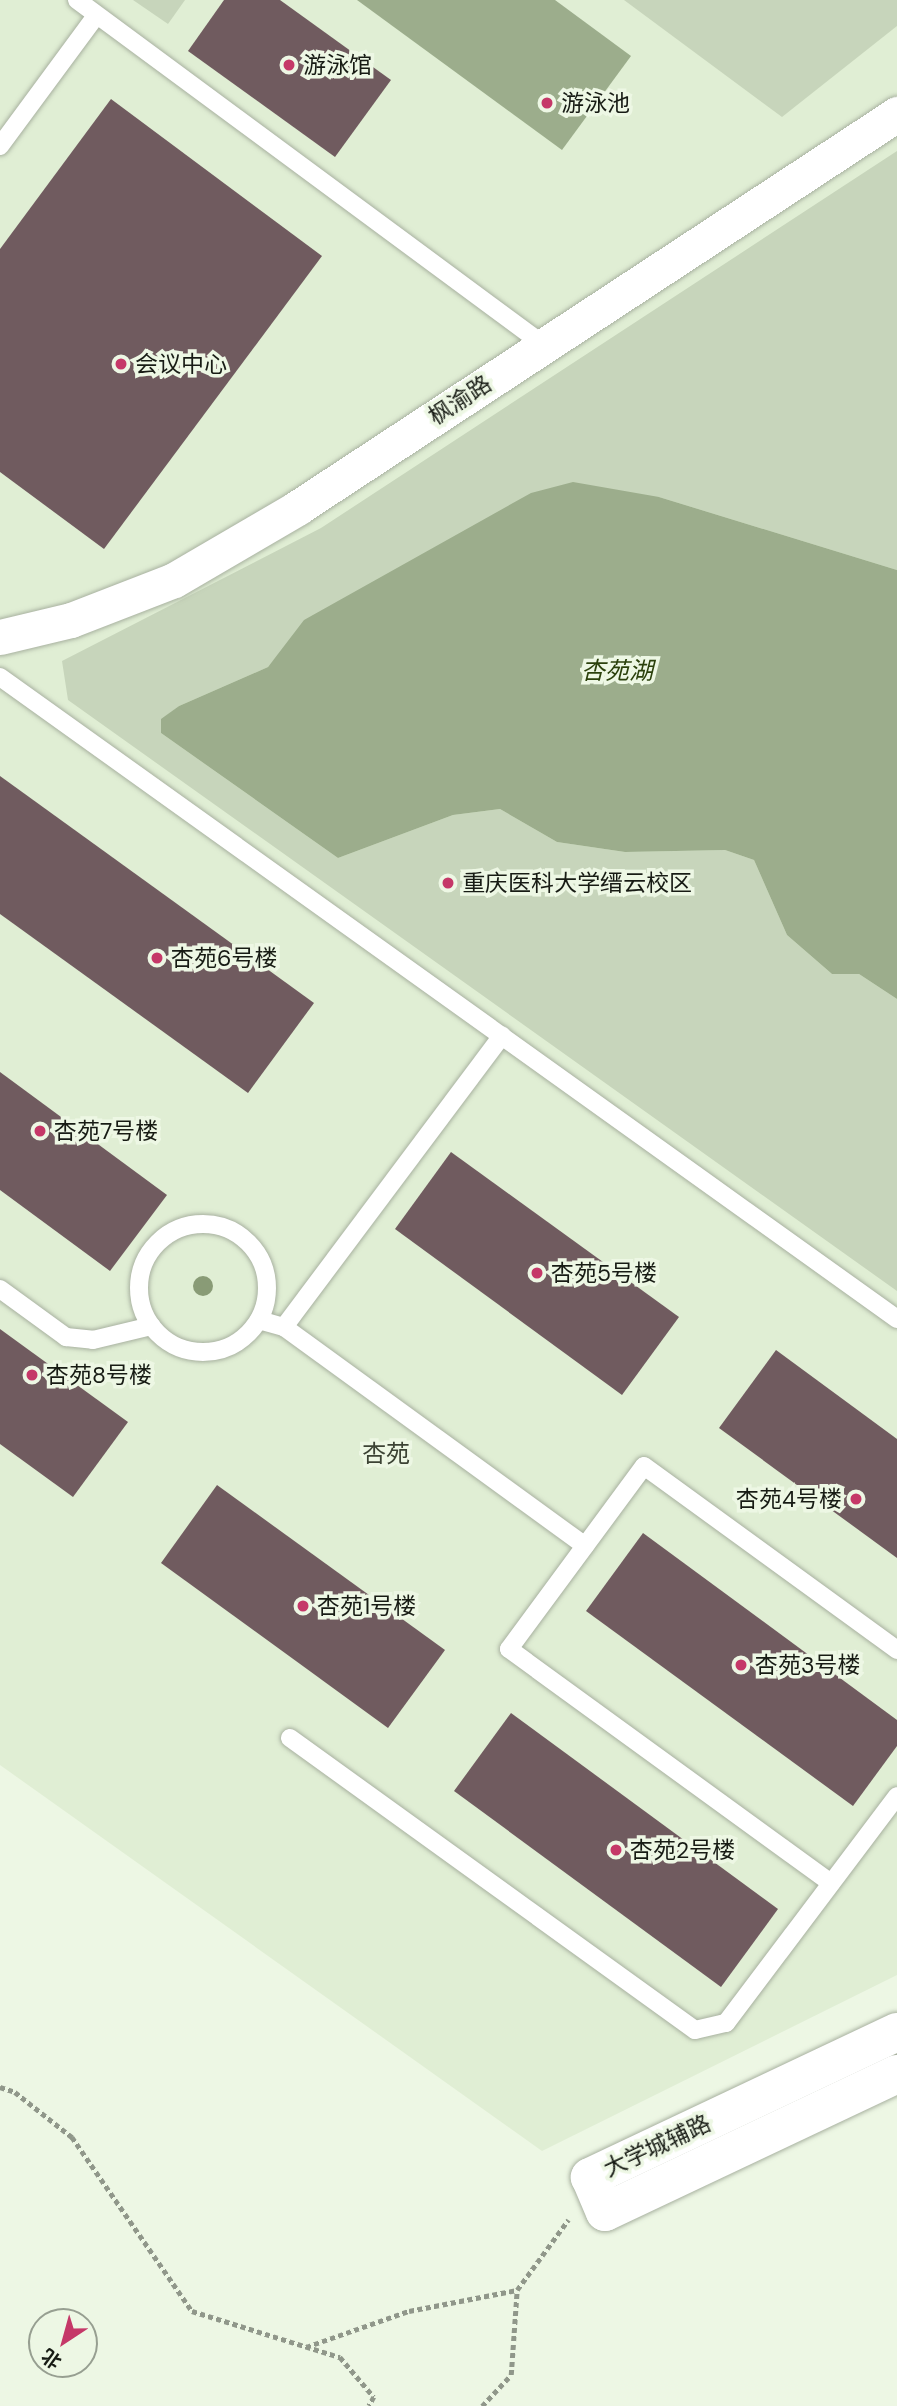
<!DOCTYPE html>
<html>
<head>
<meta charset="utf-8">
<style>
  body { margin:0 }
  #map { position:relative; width:897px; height:2406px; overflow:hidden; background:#edf7e4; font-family:"DM Sans","Noto Sans SC",sans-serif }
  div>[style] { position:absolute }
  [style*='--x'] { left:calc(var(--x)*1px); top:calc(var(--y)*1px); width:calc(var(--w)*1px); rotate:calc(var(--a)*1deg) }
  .built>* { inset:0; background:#e0eed4 }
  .green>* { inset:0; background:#c7d5bb }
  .water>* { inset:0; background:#9cad8c }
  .building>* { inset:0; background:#705b5f }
  .path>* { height:4.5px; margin-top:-2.25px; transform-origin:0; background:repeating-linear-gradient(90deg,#90978a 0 5px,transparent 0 8.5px) }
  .roads { filter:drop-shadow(0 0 2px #a8b1a0) drop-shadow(0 0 2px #a8b1a0) }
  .service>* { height:18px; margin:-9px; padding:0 9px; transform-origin:9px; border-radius:9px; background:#fff }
  .service>.ring { margin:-9px; padding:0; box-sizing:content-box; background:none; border:18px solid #fff; border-radius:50% }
  .minor>* { height:35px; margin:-17.5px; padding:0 17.5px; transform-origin:17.5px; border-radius:17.5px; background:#fff }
  .tertiary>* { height:38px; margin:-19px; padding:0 19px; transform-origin:19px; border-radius:19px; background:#fff }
  .trees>* { width:20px; height:20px; margin:-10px; border-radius:50%; background:#899b76 }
  .dots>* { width:19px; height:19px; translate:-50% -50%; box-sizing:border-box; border:4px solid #edf7e4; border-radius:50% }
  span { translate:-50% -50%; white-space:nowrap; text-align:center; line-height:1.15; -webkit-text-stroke:7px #edf7e4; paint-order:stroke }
  .poi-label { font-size:23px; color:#171b14 }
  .left { translate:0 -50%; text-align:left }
  .right { translate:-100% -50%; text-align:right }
  .street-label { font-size:23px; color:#171b14 }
  .water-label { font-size:24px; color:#2b410c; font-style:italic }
  .neighbourhood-label { font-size:24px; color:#3c4334 }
  .north { position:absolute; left:28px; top:2308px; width:70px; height:70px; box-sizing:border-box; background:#edf7e4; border:2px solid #979f91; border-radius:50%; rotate:216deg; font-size:19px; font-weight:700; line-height:28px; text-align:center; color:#171b14 }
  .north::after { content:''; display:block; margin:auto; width:24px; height:32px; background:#c53868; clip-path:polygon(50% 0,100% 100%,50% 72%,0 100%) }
</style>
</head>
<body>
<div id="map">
  <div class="built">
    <i style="clip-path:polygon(0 0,897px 0,897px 1975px,542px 2151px,0 1765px)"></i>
  </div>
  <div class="green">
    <i style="clip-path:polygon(133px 0,185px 0,168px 24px)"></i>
    <i style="clip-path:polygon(624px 0,897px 0,897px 26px,782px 117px)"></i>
    <i style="clip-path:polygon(897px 151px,897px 570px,659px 497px,284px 648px,268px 667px,179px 706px,161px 720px,161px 733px,338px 858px,453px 815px,500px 809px,557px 842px,625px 852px,725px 850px,754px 860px,787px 935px,832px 974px,859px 974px,897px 999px,897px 1291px,68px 700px,62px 661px,321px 528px)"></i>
  </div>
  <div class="water">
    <i style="clip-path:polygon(357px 0,555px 0,631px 56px,562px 150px)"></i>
    <i style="clip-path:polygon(573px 482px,659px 497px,897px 570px,897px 999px,859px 974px,832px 974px,787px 935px,754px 860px,725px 850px,625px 852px,557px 842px,500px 809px,453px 815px,338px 858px,161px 733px,161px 719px,179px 706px,268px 667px,304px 620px,531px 493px)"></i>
  </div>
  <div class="building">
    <i style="clip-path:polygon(224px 0,280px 0,391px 80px,335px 157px,188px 51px)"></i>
    <i style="clip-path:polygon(111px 99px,322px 256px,104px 549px,0 472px,0 249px)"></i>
    <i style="clip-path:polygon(0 776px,314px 1003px,248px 1093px,0 914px)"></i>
    <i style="clip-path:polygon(0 1072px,167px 1195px,110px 1271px,0 1190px)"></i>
    <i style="clip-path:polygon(451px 1152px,679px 1317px,622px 1395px,395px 1229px)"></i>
    <i style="clip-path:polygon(0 1329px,128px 1422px,73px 1497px,0 1444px)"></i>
    <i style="clip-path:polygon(776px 1350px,897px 1439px,897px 1558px,719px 1428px)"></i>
    <i style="clip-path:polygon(217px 1485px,445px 1650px,388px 1728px,161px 1563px)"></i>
    <i style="clip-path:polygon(643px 1533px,897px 1720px,897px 1746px,853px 1806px,586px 1611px)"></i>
    <i style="clip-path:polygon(511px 1713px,778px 1909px,721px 1987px,454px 1791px)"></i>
  </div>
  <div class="path">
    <i style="--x:0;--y:2087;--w:16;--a:18"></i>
    <i style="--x:15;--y:2092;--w:73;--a:38.3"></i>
    <i style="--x:72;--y:2137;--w:211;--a:55.4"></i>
    <i style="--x:192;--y:2311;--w:155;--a:17.3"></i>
    <i style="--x:340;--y:2357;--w:52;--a:49.6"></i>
    <i style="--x:374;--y:2397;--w:10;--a:119"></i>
    <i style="--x:306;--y:2347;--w:109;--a:-19.3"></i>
    <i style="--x:409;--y:2311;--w:110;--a:-11"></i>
    <i style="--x:517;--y:2290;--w:87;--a:-53.9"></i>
    <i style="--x:482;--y:2406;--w:42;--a:-46.9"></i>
    <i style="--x:511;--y:2375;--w:85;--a:-86"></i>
  </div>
  <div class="roads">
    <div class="service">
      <i style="--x:77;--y:0;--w:581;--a:36.46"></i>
      <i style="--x:0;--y:146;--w:162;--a:-53.6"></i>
      <i style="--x:0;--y:677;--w:1103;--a:35.59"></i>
      <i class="ring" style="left:139px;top:1224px;width:110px;height:110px"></i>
      <i style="--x:0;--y:1289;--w:82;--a:36"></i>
      <i style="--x:66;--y:1337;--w:27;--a:6"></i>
      <i style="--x:93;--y:1340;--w:60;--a:-13.6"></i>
      <i style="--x:259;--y:1320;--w:26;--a:16"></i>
      <i style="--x:284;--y:1327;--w:372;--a:36"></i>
      <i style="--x:284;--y:1327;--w:364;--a:-53.2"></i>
      <i style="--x:290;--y:1738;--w:499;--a:35.8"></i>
      <i style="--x:695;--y:2030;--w:32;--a:-13"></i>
      <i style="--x:726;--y:2023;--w:284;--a:-53"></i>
      <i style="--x:831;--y:1883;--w:398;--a:-144"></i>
      <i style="--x:509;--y:1649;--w:227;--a:-53.6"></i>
      <i style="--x:644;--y:1466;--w:313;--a:36"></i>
    </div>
    <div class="minor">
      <i style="--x:0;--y:637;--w:73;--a:-13.5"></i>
      <i style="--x:71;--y:620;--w:110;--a:-21.2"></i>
      <i style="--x:174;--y:580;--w:143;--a:-30.3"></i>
      <i style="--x:297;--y:508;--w:718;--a:-33.29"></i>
    </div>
    <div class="tertiary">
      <i style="--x:897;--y:2032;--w:340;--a:154.7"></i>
      <i style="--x:590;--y:2177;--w:38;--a:67"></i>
      <i style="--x:605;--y:2212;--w:323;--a:-25.3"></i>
    </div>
  </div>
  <div class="trees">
    <i style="left:203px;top:1286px"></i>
  </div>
  <div class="dots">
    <i style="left:289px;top:65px;background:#c53868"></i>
    <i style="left:547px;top:103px;background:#c53868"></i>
    <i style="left:121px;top:364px;background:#c53868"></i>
    <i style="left:448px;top:883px;background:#c53868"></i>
    <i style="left:157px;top:958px;background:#c53868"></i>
    <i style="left:40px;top:1131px;background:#c53868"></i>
    <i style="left:537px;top:1273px;background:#c53868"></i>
    <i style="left:32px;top:1375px;background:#c53868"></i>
    <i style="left:856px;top:1499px;background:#c53868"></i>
    <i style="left:303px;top:1606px;background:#c53868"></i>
    <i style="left:741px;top:1665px;background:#c53868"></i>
    <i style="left:616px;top:1850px;background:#c53868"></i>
  </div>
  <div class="poi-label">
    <span class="left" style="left:303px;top:65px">游泳馆</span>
    <span class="left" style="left:561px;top:103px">游泳池</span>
    <span class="left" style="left:135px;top:364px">会议中心</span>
    <span class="left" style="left:462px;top:883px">重庆医科大学缙云校区</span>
    <span class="left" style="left:171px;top:958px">杏苑6号楼</span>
    <span class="left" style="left:54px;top:1131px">杏苑7号楼</span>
    <span class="left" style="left:551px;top:1273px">杏苑5号楼</span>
    <span class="left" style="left:46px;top:1375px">杏苑8号楼</span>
    <span class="right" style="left:842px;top:1499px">杏苑4号楼</span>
    <span class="left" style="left:317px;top:1606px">杏苑1号楼</span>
    <span class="left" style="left:755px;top:1665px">杏苑3号楼</span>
    <span class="left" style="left:630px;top:1850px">杏苑2号楼</span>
  </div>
  <div class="street-label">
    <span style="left:460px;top:400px;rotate:-33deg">枫渝路</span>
    <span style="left:657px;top:2146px;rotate:-25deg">大学城辅路</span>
  </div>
  <div class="water-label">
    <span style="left:617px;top:671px">杏苑湖</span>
  </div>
  <div class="neighbourhood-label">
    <span style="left:386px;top:1454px">杏苑</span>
  </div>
  <div class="north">北</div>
</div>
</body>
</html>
